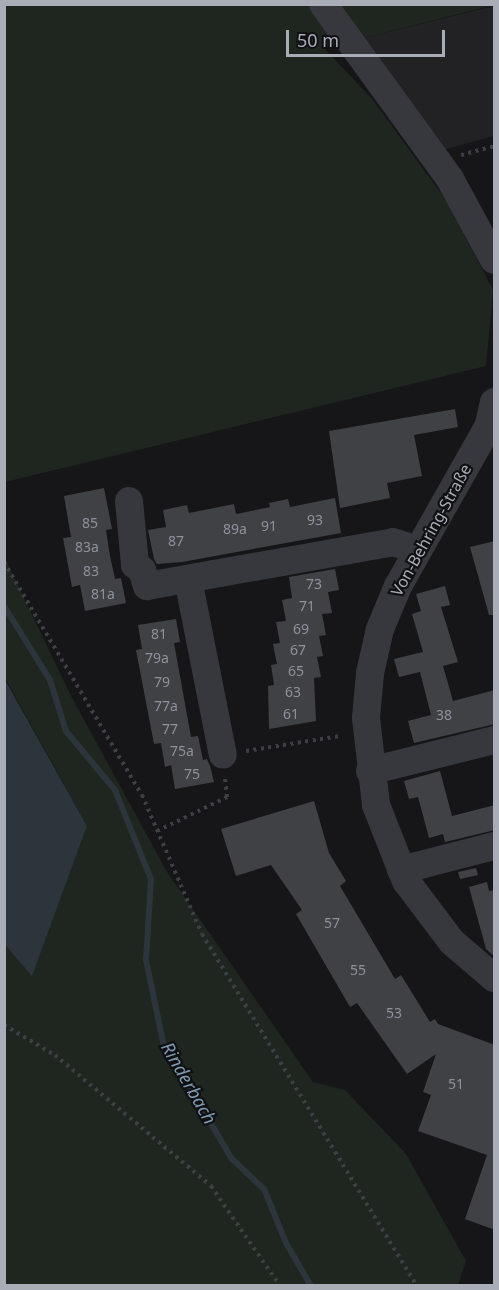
<!DOCTYPE html>
<html>
<head>
<meta charset="utf-8">
<style>
  body { margin:0 }
  #map { position:relative; width:499px; height:1290px; overflow:hidden; background:#161618; font-family:"Noto Sans",sans-serif }
  div>[style] { position:absolute }
  [style*='--x'] { left:calc(var(--x)*1px); top:calc(var(--y)*1px); width:calc(var(--w)*1px); rotate:calc(var(--a)*1deg) }
  .built>* { inset:0; background:#222225 }
  .green>* { inset:0; background:#1e261f }
  .water>* { inset:0; background:#2c353c }
  .stream>* { height:6px; margin:-3px; padding:0 3px; transform-origin:3px; border-radius:3px; background:#2c353c }
  .building>* { inset:0; background:#404145 }
  .path>* { height:4px; margin-top:-2px; transform-origin:0; background:repeating-linear-gradient(90deg,#3d3f44 0 3px,transparent 0 7.5px) }
  .minor>* { height:28px; margin:-14px; padding:0 14px; transform-origin:14px; border-radius:14px; background:#37383d }
  span { translate:-50% -50%; white-space:nowrap; text-align:center; line-height:1.15; -webkit-text-stroke:4.5px #111113; paint-order:stroke }
  .number-label { font-size:14px; color:#8e929b }
  .number-label span { -webkit-text-stroke-width:0 }
  .street-label { font-size:16px; color:#a8adb8 }
  .water-label { font-size:18px; color:#7f9bb3; font-style:italic }
  .frame { position:absolute; inset:0; border:6px solid #a8adb8; pointer-events:none }
  .scale { position:absolute; left:286px; top:30px; width:159px; height:27px; box-sizing:border-box; border:3px solid #a8adb8; border-top:0; padding-left:8px; font-size:18px; line-height:21px; white-space:nowrap; color:#a8adb8; -webkit-text-stroke:4px #111113; paint-order:stroke }
</style>
</head>
<body>
<div id="map">
  <div class="built">
    <i style="clip-path:polygon(494px 6px,494px 136px,439px 151px,363px 38px)"></i>
  </div>
  <div class="green">
    <i style="clip-path:polygon(4px 5px,494px 5px,324px 48px,372px 99px,446px 200px,493px 290px,486px 366px,5px 482px)"></i>
    <i style="clip-path:polygon(4px 556px,70px 694px,167px 872px,313px 1082px,345px 1090px,406px 1154px,466px 1261px,458px 1285px,5px 1285px,5px 945px,32px 975px,87px 826px,5px 678px)"></i>
  </div>
  <div class="water">
    <i style="clip-path:polygon(4px 678px,87px 826px,32px 976px,5px 945px)"></i>
  </div>
  <div class="stream">
    <i style="--x:4;--y:606;--w:87;--a:58.1"></i>
    <i style="--x:50;--y:680;--w:53;--a:72.6"></i>
    <i style="--x:66;--y:731;--w:77;--a:50.3"></i>
    <i style="--x:115;--y:790;--w:96;--a:68"></i>
    <i style="--x:151;--y:879;--w:81;--a:93.5"></i>
    <i style="--x:146;--y:960;--w:84;--a:78.3"></i>
    <i style="--x:163;--y:1042;--w:136;--a:59.5"></i>
    <i style="--x:232;--y:1159;--w:44;--a:43.2"></i>
    <i style="--x:264;--y:1189;--w:58;--a:67.8"></i>
    <i style="--x:286;--y:1243;--w:50;--a:59.8"></i>
  </div>
  <div class="building">
    <i style="clip-path:polygon(455px 409px,458px 427px,414px 435px,422px 476px,387px 483px,390px 498px,340px 508px,329px 431px)"></i>
    <i style="clip-path:polygon(104px 488px,112px 529px,106px 530px,110px 556px,115px 579px,121px 578px,126px 603px,85px 611px,80px 585px,72px 587px,63px 538px,71px 537px,64px 496px)"></i>
    <i style="clip-path:polygon(335px 498px,341px 533px,182px 562px,157px 564px,154px 559px,148px 530px,166px 527px,163px 510px,187px 505px,189px 513px,234px 504px,236px 514px,270px 507px,269px 503px,288px 499px,290px 507px)"></i>
    <i style="clip-path:polygon(495px 541px,495px 615px,489px 615px,470px 547px)"></i>
    <i style="clip-path:polygon(335px 569px,339px 590px,328px 592px,332px 613px,322px 614px,326px 635px,319px 636px,323px 656px,317px 657px,321px 677px,314px 678px,316px 721px,269px 729px,268px 686px,274px 685px,271px 665px,277px 664px,273px 644px,280px 643px,276px 622px,286px 621px,282px 600px,292px 598px,289px 577px)"></i>
    <i style="clip-path:polygon(445px 586px,450px 605px,441px 607px,458px 662px,443px 666px,453px 701px,495px 690px,495px 724px,414px 743px,408px 721px,431px 715px,420px 672px,399px 677px,394px 659px,423px 652px,412px 614px,421px 611px,416px 594px)"></i>
    <i style="clip-path:polygon(176px 619px,180px 642px,174px 643px,191px 737px,198px 736px,203px 760px,207px 759px,210px 766px,214px 782px,175px 789px,171px 765px,165px 767px,161px 743px,154px 744px,136px 650px,142px 649px,138px 625px)"></i>
    <i style="clip-path:polygon(440px 771px,452px 816px,495px 805px,495px 830px,445px 842px,443px 834px,429px 838px,418px 797px,409px 799px,404px 781px)"></i>
    <i style="clip-path:polygon(314px 801px,329px 853px,346px 881px,340px 886px,395px 979px,401px 975px,430px 1022px,435px 1019px,438px 1024px,495px 1045px,495px 1230px,465px 1219px,487px 1155px,418px 1131px,431px 1095px,423px 1092px,436px 1054px,407px 1074px,357px 1003px,350px 1007px,296px 914px,302px 910px,271px 865px,236px 876px,221px 829px)"></i>
    <i style="clip-path:polygon(476px 868px,478px 875px,460px 879px,458px 872px)"></i>
    <i style="clip-path:polygon(487px 882px,489px 891px,495px 890px,495px 957px,486px 949px,469px 887px)"></i>
  </div>
  <div class="path">
    <i style="--x:461;--y:155;--w:34;--a:-15"></i>
    <i style="--x:4;--y:562;--w:271;--a:59.4"></i>
    <i style="--x:142;--y:795;--w:151;--a:66.7"></i>
    <i style="--x:202;--y:934;--w:412;--a:58.6"></i>
    <i style="--x:246;--y:751;--w:95;--a:-9.1"></i>
    <i style="--x:157;--y:831;--w:78;--a:-25.9"></i>
    <i style="--x:227;--y:797;--w:19;--a:-96"></i>
    <i style="--x:4;--y:1025;--w:59;--a:30.5"></i>
    <i style="--x:55;--y:1055;--w:204;--a:40"></i>
    <i style="--x:211;--y:1186;--w:121;--a:55.4"></i>
  </div>
  <div class="minor">
    <i style="--x:323;--y:4;--w:216;--a:54"></i>
    <i style="--x:450;--y:179;--w:92;--a:61.5"></i>
    <i style="--x:494;--y:402;--w:26;--a:103"></i>
    <i style="--x:488;--y:427;--w:183;--a:119.5"></i>
    <i style="--x:398;--y:586;--w:47;--a:112.7"></i>
    <i style="--x:380;--y:629;--w:45;--a:102.8"></i>
    <i style="--x:370;--y:673;--w:45;--a:95.1"></i>
    <i style="--x:366;--y:718;--w:88;--a:83.4"></i>
    <i style="--x:376;--y:805;--w:82;--a:68.5"></i>
    <i style="--x:406;--y:881;--w:76;--a:53"></i>
    <i style="--x:452;--y:942;--w:55;--a:40.6"></i>
    <i style="--x:129;--y:501;--w:64;--a:84.6"></i>
    <i style="--x:135;--y:565;--w:9;--a:36"></i>
    <i style="--x:142;--y:570;--w:17;--a:73"></i>
    <i style="--x:147;--y:586;--w:250;--a:-10.1"></i>
    <i style="--x:393;--y:542;--w:26;--a:18"></i>
    <i style="--x:188;--y:579;--w:179;--a:78.8"></i>
    <i style="--x:370;--y:771;--w:128;--a:-14"></i>
    <i style="--x:401;--y:870;--w:96;--a:-14.5"></i>
  </div>
  <div class="number-label">
    <span style="left:315px;top:520px">93</span>
    <span style="left:90px;top:523px">85</span>
    <span style="left:269px;top:526px">91</span>
    <span style="left:235px;top:529px">89a</span>
    <span style="left:176px;top:541px">87</span>
    <span style="left:87px;top:547px">83a</span>
    <span style="left:91px;top:571px">83</span>
    <span style="left:314px;top:584px">73</span>
    <span style="left:103px;top:594px">81a</span>
    <span style="left:307px;top:606px">71</span>
    <span style="left:301px;top:629px">69</span>
    <span style="left:159px;top:634px">81</span>
    <span style="left:298px;top:650px">67</span>
    <span style="left:157px;top:658px">79a</span>
    <span style="left:296px;top:671px">65</span>
    <span style="left:162px;top:682px">79</span>
    <span style="left:293px;top:692px">63</span>
    <span style="left:166px;top:706px">77a</span>
    <span style="left:291px;top:714px">61</span>
    <span style="left:444px;top:715px">38</span>
    <span style="left:170px;top:729px">77</span>
    <span style="left:182px;top:751px">75a</span>
    <span style="left:192px;top:774px">75</span>
    <span style="left:332px;top:923px">57</span>
    <span style="left:358px;top:970px">55</span>
    <span style="left:394px;top:1013px">53</span>
    <span style="left:456px;top:1084px">51</span>
  </div>
  <div class="street-label">
    <span style="left:431px;top:530px;rotate:-61deg">Von-Behring-Straße</span>
  </div>
  <div class="water-label">
    <span style="left:189px;top:1083px;rotate:60deg">Rinderbach</span>
  </div>
  <div class="frame"></div>
  <div class="scale">50 m</div>
</div>
</body>
</html>
